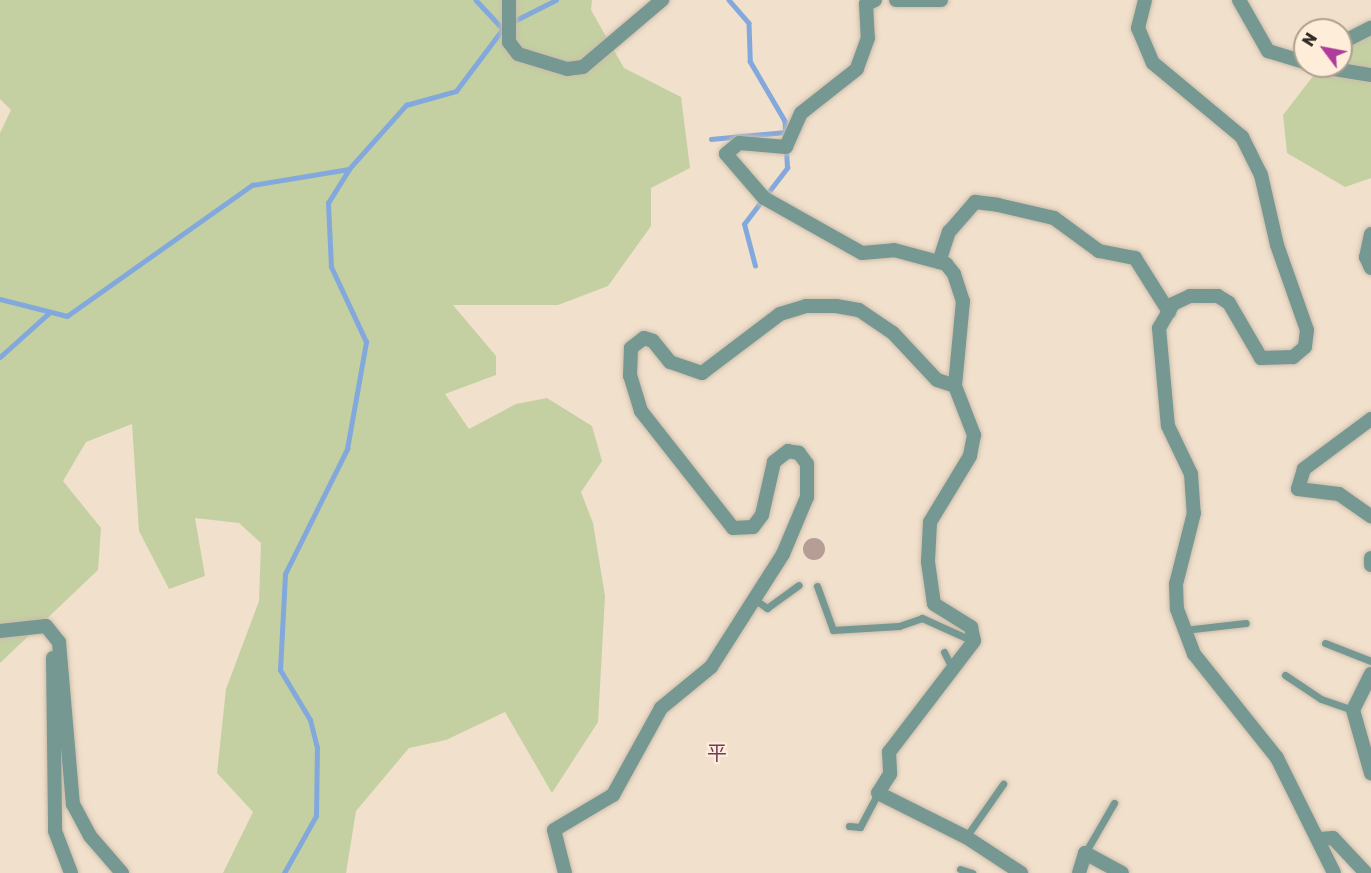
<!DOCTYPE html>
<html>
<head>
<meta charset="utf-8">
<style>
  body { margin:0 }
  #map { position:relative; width:1371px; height:873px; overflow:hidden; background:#f1e0cc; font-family:"Golos Text","Noto Sans JP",sans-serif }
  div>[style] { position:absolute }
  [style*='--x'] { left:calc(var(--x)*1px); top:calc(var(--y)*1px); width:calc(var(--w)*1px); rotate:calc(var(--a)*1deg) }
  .green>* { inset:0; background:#c4d0a2 }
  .stream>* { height:4.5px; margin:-2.25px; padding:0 2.25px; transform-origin:2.25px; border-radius:2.25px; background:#83a9dc }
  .building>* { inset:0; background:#b69d96 }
  .round { border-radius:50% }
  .roads { filter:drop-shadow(0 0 2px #cbbcab) drop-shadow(0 0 2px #cbbcab) }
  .lane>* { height:7px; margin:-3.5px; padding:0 3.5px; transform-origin:3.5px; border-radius:3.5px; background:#759892 }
  .street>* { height:14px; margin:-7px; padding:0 7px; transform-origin:7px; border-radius:7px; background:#759892 }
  span { translate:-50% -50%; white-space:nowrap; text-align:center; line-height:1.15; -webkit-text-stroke:4.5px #feedd9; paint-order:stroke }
  .neighbourhood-label { font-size:20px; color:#713864 }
  .north { position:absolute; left:1293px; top:18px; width:60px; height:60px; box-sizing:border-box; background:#feedd9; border:2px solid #ada091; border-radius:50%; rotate:302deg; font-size:16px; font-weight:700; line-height:24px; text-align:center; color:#342d26 }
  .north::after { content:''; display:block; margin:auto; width:21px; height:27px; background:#ae3d99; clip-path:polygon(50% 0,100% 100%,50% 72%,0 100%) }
</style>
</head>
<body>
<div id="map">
  <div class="green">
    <i style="clip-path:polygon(0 0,592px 0,591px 10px,624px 68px,681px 97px,690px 168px,651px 188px,651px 226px,608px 286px,558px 305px,453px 305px,496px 356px,496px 375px,445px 394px,469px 429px,516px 404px,547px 398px,592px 426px,602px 461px,581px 492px,593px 523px,605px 596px,598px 722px,552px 793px,505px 712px,446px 740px,409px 748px,356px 811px,346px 873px,223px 873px,253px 812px,217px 773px,226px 689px,259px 601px,261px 543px,239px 523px,195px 518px,205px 576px,169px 589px,139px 531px,132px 424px,86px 442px,63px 481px,101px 528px,98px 570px,0 663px,0 133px,11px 110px,0 99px)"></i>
    <i style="clip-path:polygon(1371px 31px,1371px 178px,1345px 187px,1287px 153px,1283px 115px,1321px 66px,1341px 66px,1341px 40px)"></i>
  </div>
  <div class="stream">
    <i style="--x:476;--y:0;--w:40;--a:47"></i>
    <i style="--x:729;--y:0;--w:30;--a:49"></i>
    <i style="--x:749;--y:23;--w:38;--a:88"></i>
    <i style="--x:750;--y:61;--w:69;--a:59.7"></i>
    <i style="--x:785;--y:121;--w:15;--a:86"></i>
    <i style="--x:512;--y:22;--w:49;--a:-26.6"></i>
    <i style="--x:711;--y:139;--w:75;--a:-5.3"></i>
    <i style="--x:755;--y:266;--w:43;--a:-104.7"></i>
    <i style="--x:744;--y:224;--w:71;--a:-52.5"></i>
    <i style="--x:787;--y:168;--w:21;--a:-93"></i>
    <i style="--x:0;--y:299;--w:69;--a:14.2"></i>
    <i style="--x:67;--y:316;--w:227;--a:-35.3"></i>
    <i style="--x:252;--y:185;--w:98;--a:-9.4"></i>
    <i style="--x:349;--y:169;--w:86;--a:-48.3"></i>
    <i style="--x:406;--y:105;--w:52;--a:-15.6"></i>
    <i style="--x:456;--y:91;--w:76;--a:-53"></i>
    <i style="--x:0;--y:357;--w:67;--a:-42"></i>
    <i style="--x:284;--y:873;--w:65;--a:-60.7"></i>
    <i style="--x:316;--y:816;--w:68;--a:-89.2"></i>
    <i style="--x:317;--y:748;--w:29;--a:-104"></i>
    <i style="--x:310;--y:720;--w:58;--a:-121"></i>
    <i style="--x:280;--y:670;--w:96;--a:-87"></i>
    <i style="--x:285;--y:574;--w:140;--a:-63.6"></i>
    <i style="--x:347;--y:449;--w:109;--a:-79.9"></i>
    <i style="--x:366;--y:342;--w:83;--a:-115"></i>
    <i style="--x:331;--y:267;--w:64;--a:-92.7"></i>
    <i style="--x:328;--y:203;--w:40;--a:-58"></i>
  </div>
  <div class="building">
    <i class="round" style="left:803px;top:538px;width:22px;height:22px"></i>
  </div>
  <div class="roads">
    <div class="lane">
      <i style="--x:817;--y:586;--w:47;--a:70"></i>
      <i style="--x:833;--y:630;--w:66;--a:-3.5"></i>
      <i style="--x:899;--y:626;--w:24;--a:-19"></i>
      <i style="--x:922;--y:618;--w:56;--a:24.3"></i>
      <i style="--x:754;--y:599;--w:16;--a:35"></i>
      <i style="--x:767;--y:608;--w:39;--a:-36"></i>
      <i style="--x:1184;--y:630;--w:62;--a:-6.4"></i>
      <i style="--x:1325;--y:643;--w:49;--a:21.4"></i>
      <i style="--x:944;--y:652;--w:18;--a:63"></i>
      <i style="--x:1285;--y:675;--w:43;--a:33.7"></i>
      <i style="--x:1321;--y:699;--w:34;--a:19"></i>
      <i style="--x:849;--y:826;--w:11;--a:5"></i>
      <i style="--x:860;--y:827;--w:38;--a:-62"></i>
      <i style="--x:966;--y:837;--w:65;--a:-55.1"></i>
      <i style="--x:1085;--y:853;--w:58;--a:-59.9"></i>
      <i style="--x:960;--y:869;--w:13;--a:18"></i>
    </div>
    <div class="street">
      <i style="--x:509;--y:0;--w:42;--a:90"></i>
      <i style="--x:509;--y:42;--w:15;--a:53"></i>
      <i style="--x:518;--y:54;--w:51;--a:17"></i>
      <i style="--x:567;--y:69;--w:16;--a:-7"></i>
      <i style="--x:583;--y:67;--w:104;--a:-40.3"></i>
      <i style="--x:875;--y:0;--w:10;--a:156"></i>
      <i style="--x:866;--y:4;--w:34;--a:87"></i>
      <i style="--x:868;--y:38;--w:33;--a:110"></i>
      <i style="--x:857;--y:69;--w:71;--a:141.8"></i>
      <i style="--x:801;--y:113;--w:37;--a:114"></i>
      <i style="--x:786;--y:147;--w:47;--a:-175.1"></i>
      <i style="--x:739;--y:143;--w:17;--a:140"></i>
      <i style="--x:726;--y:154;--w:58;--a:49.2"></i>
      <i style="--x:764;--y:198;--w:112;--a:29.3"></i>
      <i style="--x:862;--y:253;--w:32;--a:-5"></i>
      <i style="--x:894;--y:250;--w:54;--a:15.1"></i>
      <i style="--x:946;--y:264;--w:13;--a:51"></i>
      <i style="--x:954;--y:274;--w:28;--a:72"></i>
      <i style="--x:963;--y:301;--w:85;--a:95.4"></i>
      <i style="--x:955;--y:386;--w:53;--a:68.8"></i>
      <i style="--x:974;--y:435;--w:21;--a:101"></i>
      <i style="--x:970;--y:456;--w:77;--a:121.2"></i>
      <i style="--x:930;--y:522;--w:40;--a:92.9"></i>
      <i style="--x:928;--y:562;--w:42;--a:81.9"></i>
      <i style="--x:934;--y:604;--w:44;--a:31.9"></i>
      <i style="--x:971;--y:627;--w:14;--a:78"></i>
      <i style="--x:974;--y:641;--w:140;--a:127.4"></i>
      <i style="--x:889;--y:752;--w:22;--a:87"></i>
      <i style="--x:890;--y:774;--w:22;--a:122"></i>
      <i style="--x:878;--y:793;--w:98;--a:26.6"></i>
      <i style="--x:966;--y:837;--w:66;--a:33.2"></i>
      <i style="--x:896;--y:0;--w:45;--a:0"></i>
      <i style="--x:1145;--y:0;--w:29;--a:104"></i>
      <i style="--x:1138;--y:28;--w:38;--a:67"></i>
      <i style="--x:1153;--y:63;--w:116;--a:39.7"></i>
      <i style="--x:1242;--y:137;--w:42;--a:63.4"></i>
      <i style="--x:1261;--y:175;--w:72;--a:77.1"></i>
      <i style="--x:1277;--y:245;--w:90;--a:70.6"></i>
      <i style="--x:1307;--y:330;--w:17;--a:97"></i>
      <i style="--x:1305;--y:347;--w:16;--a:140"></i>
      <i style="--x:1293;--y:357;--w:32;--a:178"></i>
      <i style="--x:1261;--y:358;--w:64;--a:-120.2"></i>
      <i style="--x:1229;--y:303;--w:13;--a:-148"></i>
      <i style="--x:1218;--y:296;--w:28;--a:180"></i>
      <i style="--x:1190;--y:296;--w:19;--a:155"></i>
      <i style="--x:1173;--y:304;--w:28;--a:120"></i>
      <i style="--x:1159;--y:328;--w:98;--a:84.8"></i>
      <i style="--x:1168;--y:426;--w:53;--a:64.4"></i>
      <i style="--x:1191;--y:474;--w:39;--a:86"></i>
      <i style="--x:1194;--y:513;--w:73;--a:104.2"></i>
      <i style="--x:1176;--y:584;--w:25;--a:88"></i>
      <i style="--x:1177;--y:609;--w:48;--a:69.3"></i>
      <i style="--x:1194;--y:654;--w:133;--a:51.4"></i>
      <i style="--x:1277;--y:758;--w:128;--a:63.6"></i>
      <i style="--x:1239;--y:0;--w:59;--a:60.4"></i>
      <i style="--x:1268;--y:51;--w:39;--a:17"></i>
      <i style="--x:1341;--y:43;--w:34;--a:-27"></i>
      <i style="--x:1316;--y:66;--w:56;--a:9.3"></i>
      <i style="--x:1371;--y:234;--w:24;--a:102"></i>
      <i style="--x:1366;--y:257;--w:12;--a:66"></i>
      <i style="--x:939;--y:262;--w:32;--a:-72"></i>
      <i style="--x:949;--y:232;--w:40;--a:-49"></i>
      <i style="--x:975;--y:202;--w:23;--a:7"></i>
      <i style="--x:998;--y:205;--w:57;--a:13.1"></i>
      <i style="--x:1054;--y:218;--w:56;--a:36.3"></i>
      <i style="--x:1099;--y:251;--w:37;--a:11"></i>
      <i style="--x:1135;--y:258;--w:64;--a:57.8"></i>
      <i style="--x:1371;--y:419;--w:84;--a:143.3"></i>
      <i style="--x:1304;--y:469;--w:21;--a:107"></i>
      <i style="--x:1298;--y:489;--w:41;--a:7"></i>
      <i style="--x:1339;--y:494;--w:39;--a:35"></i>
      <i style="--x:1371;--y:558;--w:7;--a:90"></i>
      <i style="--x:0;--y:631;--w:46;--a:-6.2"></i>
      <i style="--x:46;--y:626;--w:21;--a:51"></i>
      <i style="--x:59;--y:642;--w:163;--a:85.1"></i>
      <i style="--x:73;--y:804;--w:36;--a:62"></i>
      <i style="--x:90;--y:836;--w:49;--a:49.1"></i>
      <i style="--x:53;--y:658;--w:173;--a:89.3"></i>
      <i style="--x:55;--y:831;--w:45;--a:69.1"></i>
      <i style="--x:1371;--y:674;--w:40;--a:116.6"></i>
      <i style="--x:1353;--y:710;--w:66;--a:74.1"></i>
      <i style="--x:1320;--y:839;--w:13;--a:-4"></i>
      <i style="--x:1333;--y:838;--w:48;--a:46.7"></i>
      <i style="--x:565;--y:873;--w:44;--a:-104.3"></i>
      <i style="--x:554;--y:830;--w:69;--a:-30.7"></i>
      <i style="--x:613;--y:795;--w:99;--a:-61.1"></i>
      <i style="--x:661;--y:708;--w:65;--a:-39.4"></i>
      <i style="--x:711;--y:667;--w:134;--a:-57.5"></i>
      <i style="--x:783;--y:554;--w:62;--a:-67.2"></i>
      <i style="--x:807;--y:497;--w:33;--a:-90"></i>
      <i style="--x:807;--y:464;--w:14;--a:-126"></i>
      <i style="--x:799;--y:453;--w:11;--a:-170"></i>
      <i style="--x:788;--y:451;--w:18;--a:142"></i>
      <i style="--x:774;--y:462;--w:54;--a:102.8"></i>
      <i style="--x:762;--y:515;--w:15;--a:127"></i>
      <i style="--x:753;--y:527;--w:20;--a:177"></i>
      <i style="--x:733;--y:528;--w:149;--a:-128.2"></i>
      <i style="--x:641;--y:411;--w:37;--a:-107"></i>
      <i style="--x:630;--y:376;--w:28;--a:-88"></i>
      <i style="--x:631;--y:348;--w:16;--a:-38"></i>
      <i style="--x:644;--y:338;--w:9;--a:18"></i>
      <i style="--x:653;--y:341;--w:27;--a:51"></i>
      <i style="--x:670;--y:362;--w:34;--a:19"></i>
      <i style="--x:702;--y:373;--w:98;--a:-37.1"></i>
      <i style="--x:780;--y:314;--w:27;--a:-17"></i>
      <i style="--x:806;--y:306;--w:30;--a:0"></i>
      <i style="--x:836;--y:306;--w:23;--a:10"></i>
      <i style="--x:859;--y:310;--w:41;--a:34.1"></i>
      <i style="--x:893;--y:333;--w:64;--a:46.9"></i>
      <i style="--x:937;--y:380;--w:19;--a:18"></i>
      <i style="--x:1079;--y:873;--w:21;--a:-73"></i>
      <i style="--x:1085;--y:853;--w:42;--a:28.4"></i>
    </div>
  </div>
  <div class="neighbourhood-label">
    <span style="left:717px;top:752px">平</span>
  </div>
  <div class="north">N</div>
</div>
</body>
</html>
